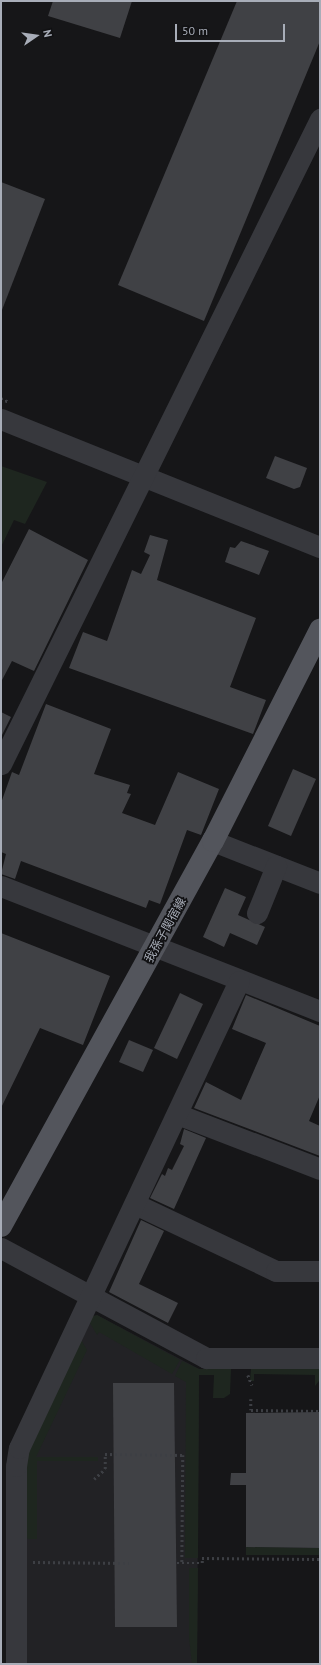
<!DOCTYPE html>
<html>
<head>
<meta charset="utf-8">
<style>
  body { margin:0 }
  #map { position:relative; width:321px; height:1665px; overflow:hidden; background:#161618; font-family:"PT Sans","Noto Sans JP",sans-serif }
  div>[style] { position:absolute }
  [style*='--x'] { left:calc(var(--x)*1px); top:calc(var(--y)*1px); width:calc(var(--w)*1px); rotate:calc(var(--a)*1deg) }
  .built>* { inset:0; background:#222225 }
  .green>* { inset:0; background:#1e261f }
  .building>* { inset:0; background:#404145 }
  .path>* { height:2.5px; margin-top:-1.25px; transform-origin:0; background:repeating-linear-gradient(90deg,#3d3f44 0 2px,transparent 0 5px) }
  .minor>* { height:21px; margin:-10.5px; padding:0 10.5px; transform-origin:10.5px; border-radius:10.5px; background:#37383d }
  .major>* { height:22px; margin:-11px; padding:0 11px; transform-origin:11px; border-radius:11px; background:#53555c }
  span { translate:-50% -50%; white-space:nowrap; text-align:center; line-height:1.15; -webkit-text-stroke:3.5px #111113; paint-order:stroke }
  .street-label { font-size:12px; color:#a8adb8 }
  .frame { position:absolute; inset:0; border:2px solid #a8adb8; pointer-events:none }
  .north { position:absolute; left:16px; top:16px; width:40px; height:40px; -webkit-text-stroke:3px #111113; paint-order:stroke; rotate:77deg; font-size:11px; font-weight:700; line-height:16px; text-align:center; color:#a8adb8 }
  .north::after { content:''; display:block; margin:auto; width:14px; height:18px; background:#a8adb8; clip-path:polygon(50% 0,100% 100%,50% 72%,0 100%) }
  .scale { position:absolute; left:175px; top:24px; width:110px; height:18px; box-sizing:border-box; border:2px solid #a8adb8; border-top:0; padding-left:5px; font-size:12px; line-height:14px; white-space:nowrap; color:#a8adb8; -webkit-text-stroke:3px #111113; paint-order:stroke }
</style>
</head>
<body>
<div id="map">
  <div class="built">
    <i style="clip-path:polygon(97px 1315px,199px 1369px,197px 1664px,22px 1664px,23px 1463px,87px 1318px)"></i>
  </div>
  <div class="green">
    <i style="clip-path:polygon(1px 466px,47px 482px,25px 524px,14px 520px,1px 547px)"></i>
    <i style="clip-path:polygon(97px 1315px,180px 1360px,172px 1374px,99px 1332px,97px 1335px,87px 1318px)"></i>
    <i style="clip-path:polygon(79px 1336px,87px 1350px,36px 1457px,98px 1457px,98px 1461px,37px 1461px,37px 1539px,28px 1539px,22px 1532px,23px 1463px)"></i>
    <i style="clip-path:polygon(182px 1361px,199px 1369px,231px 1369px,230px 1394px,224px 1398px,213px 1398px,214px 1375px,199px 1375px,198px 1558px,185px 1558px,186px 1382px,175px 1376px)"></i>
    <i style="clip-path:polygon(251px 1369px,319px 1369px,319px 1381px,315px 1386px,315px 1375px,254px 1374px,254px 1381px,250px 1381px)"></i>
    <i style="clip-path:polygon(246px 1547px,320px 1548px,320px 1555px,246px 1555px)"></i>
    <i style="clip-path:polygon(189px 1568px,198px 1568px,197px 1664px,192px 1664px,189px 1638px)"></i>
  </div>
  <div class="building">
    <i style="clip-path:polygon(53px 1px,132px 1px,120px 38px,48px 16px)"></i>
    <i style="clip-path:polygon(237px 1px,320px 1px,320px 41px,204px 321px,118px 285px)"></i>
    <i style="clip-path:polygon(1px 182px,45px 199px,2px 310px,1px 309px)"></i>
    <i style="clip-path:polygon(275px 456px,307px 468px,300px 487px,294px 489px,266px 478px)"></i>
    <i style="clip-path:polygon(29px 529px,88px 560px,34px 671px,12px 661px,1px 682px,1px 584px)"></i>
    <i style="clip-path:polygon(150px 535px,168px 540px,157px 580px,256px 618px,230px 687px,266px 700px,253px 734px,69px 668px,83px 632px,107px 641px,132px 570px,141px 574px,150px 555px,144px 552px)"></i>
    <i style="clip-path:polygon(241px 541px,269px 551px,259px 575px,225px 562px,230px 547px,235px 548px)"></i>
    <i style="clip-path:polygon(46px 704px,111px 729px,94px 774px,130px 785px,127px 793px,131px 794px,122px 813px,155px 825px,178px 772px,219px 789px,201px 835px,187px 830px,160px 904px,149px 900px,146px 908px,21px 861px,15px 879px,1px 874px,6px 854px,1px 852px,1px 803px,12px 772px,19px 775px)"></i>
    <i style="clip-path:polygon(1px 712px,11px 717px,1px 737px)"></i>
    <i style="clip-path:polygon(293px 769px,316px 779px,291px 836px,268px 826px)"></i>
    <i style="clip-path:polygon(225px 888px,246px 897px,238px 915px,265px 927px,257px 945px,230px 933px,224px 947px,203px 937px)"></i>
    <i style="clip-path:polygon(1px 933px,110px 976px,83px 1045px,40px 1028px,1px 1108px)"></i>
    <i style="clip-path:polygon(180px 993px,203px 1004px,177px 1059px,154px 1048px)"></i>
    <i style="clip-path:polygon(246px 995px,320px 1026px,320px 1095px,309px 1121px,320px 1126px,320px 1156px,194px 1108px,206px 1082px,241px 1100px,266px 1043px,232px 1029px)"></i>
    <i style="clip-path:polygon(129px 1040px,153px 1050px,143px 1072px,119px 1062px)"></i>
    <i style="clip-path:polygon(184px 1129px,206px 1138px,174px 1209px,150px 1198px,162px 1174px,165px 1176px,168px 1168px,172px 1170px,184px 1146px,180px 1144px)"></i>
    <i style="clip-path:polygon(141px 1220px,164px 1231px,139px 1284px,178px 1303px,168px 1323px,109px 1292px)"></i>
    <i style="clip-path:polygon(113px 1383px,174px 1383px,177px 1627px,115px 1627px)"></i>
    <i style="clip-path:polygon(320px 1412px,320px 1548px,246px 1547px,246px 1485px,230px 1485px,231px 1473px,246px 1473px,246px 1413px)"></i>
  </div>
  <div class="path">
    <i style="--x:1;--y:398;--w:9;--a:27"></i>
    <i style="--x:248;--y:1375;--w:11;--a:68"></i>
    <i style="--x:251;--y:1399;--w:11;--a:90"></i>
    <i style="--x:251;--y:1410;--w:69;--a:0.8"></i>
    <i style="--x:94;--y:1479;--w:15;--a:-42"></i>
    <i style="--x:105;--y:1469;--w:15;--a:-90"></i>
    <i style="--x:105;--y:1454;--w:78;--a:0.7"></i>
    <i style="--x:183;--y:1455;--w:108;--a:90.5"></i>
    <i style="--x:33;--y:1562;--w:96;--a:0.6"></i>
    <i style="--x:177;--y:1563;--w:25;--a:0"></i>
    <i style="--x:202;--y:1563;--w:5;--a:-90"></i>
    <i style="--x:202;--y:1558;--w:118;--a:0.5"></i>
  </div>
  <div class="minor">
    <i style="--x:1;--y:419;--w:344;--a:21.9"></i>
    <i style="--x:1;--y:764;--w:720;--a:-63.68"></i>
    <i style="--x:213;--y:841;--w:115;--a:21.4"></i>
    <i style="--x:1;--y:886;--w:343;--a:21.4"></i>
    <i style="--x:257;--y:913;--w:51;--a:-68"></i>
    <i style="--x:177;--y:1114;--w:153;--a:21"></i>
    <i style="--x:135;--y:1204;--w:156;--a:25.4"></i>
    <i style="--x:276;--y:1271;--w:44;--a:0"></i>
    <i style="--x:1;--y:1248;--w:233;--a:28.2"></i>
    <i style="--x:206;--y:1358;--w:114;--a:0"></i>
    <i style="--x:16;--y:1664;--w:198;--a:-90"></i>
    <i style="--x:16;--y:1466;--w:18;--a:-81"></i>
    <i style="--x:19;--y:1448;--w:516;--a:-64.78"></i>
  </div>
  <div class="major">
    <i style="--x:1;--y:1226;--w:440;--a:-61.2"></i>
    <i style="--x:213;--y:841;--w:237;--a:-63.1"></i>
  </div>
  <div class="street-label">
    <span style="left:165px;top:930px;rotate:-61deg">我孫子関宿線</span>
  </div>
  <div class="frame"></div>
  <div class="north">N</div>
  <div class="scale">50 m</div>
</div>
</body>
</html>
